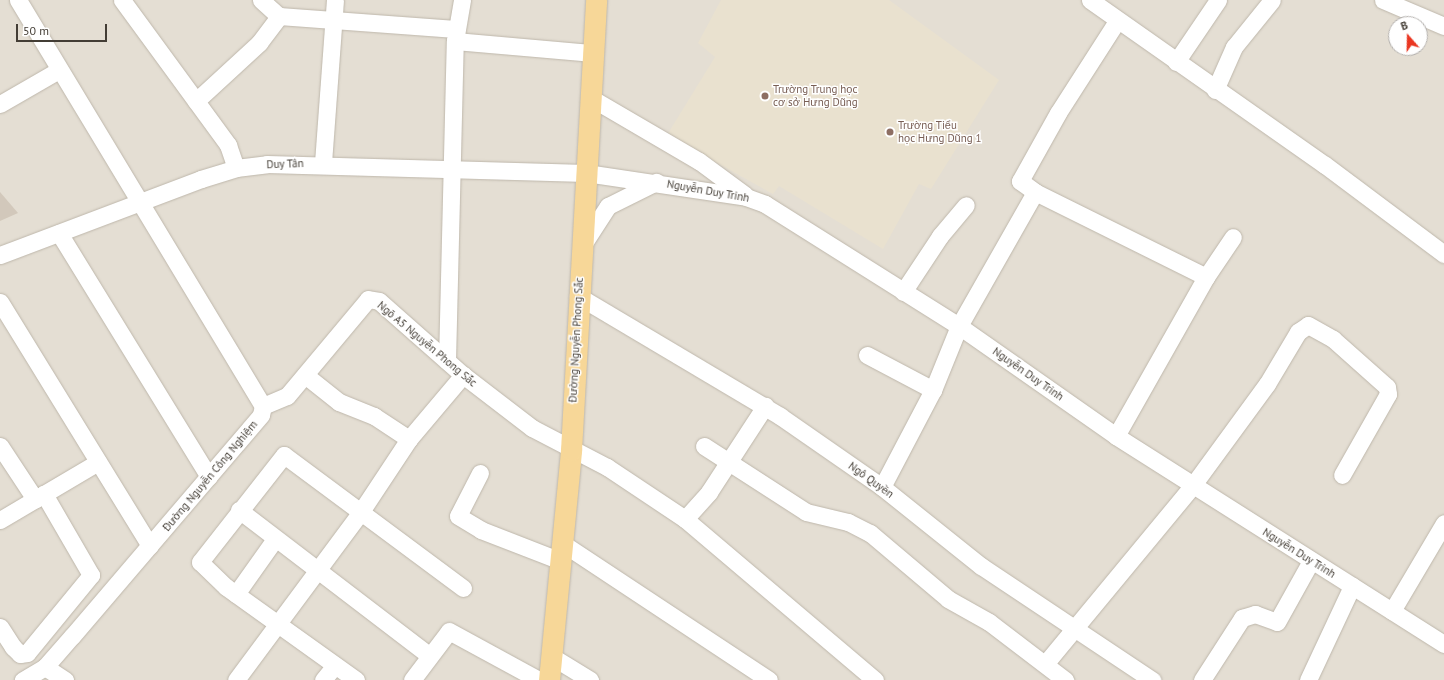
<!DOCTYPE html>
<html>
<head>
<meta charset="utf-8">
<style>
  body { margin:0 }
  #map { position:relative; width:1444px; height:680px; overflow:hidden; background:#f1ede5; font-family:"PT Sans",sans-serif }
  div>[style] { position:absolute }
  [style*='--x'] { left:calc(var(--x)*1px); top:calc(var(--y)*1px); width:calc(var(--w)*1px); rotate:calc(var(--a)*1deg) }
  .residential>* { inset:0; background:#e4ded3 }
  .education>* { inset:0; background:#e9e1cf }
  .building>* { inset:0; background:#d2c8bb }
  .roads { filter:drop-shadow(0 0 1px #beb7ab) drop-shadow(0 0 1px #beb7ab) }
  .minor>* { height:17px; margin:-8.5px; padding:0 8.5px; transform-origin:8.5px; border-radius:8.5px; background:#fff }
  .major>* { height:21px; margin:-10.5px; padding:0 10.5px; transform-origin:10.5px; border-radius:10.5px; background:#f7d798 }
  .dots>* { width:11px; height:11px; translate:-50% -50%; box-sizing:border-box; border:2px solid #fff; border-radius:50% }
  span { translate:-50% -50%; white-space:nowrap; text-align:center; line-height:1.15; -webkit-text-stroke:3px #fff; paint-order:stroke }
  .education-label { font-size:11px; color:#785e54 }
  .left { translate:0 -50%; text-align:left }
  .street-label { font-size:11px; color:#433d35 }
  .north { position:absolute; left:1388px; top:16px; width:40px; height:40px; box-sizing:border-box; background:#fff; border:1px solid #b4b1ae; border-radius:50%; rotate:340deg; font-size:11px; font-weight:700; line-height:16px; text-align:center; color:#433d35 }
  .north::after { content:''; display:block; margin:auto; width:14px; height:18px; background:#ea3722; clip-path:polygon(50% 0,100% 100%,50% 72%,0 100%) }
  .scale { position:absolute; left:16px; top:24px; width:91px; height:18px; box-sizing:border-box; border:2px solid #433d35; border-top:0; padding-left:5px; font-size:12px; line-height:14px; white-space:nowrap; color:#433d35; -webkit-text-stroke:3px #fff; paint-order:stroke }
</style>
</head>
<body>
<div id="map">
  <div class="residential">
    <i style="clip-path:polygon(evenodd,0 0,1444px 0,1444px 680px,0 680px,0 0,1396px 24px,1420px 24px,1420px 48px,1396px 48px,1396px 24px)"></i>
  </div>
  <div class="education">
    <i style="clip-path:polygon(721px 0,889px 0,999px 80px,931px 189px,919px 184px,883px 249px,779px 186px,773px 194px,667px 135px,715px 57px,698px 43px)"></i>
  </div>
  <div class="building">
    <i style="clip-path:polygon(0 192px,18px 213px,0 221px)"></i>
  </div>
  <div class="roads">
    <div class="minor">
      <i style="--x:18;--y:0;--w:474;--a:58.9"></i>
      <i style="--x:263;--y:406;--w:9;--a:103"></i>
      <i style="--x:261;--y:415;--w:291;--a:130.5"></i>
      <i style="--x:72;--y:636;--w:41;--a:131.1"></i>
      <i style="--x:45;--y:667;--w:26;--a:149"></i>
      <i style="--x:122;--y:0;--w:180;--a:53.8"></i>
      <i style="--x:228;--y:145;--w:24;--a:71"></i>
      <i style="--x:261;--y:0;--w:24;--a:42"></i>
      <i style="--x:279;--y:16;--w:177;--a:4.2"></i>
      <i style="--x:1090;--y:0;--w:287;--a:35.1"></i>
      <i style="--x:1325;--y:165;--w:149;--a:36.8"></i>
      <i style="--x:1383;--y:0;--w:66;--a:23.1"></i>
      <i style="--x:1117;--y:21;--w:109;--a:122.7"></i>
      <i style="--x:1058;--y:113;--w:78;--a:119.2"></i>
      <i style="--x:1020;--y:181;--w:19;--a:36"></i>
      <i style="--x:1035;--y:192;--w:191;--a:26.4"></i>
      <i style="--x:455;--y:41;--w:139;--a:5"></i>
      <i style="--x:1176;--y:62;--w:75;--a:-55.9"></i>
      <i style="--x:1215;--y:90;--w:47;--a:-66.2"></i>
      <i style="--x:1234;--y:47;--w:60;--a:-51"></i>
      <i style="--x:591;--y:98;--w:125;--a:30.3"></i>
      <i style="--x:699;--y:161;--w:57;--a:36.5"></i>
      <i style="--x:196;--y:101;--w:86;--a:-42.6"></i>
      <i style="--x:259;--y:43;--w:34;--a:-53"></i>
      <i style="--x:0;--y:104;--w:68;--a:-30"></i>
      <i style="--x:323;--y:163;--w:163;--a:-85.8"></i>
      <i style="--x:59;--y:233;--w:286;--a:58.4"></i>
      <i style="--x:582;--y:246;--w:48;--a:-57"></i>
      <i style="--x:608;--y:206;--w:54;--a:-26.6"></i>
      <i style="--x:0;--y:255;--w:215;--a:-20.7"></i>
      <i style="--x:201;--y:179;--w:37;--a:-17"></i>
      <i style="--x:236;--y:168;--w:31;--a:-7"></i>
      <i style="--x:267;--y:164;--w:319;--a:1.6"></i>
      <i style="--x:586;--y:173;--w:162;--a:8.5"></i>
      <i style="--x:746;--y:197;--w:20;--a:20"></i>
      <i style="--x:765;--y:204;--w:229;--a:32.2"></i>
      <i style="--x:959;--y:326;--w:192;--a:35"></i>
      <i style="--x:1116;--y:436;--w:388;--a:32.4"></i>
      <i style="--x:903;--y:292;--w:67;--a:-56.5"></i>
      <i style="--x:940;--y:236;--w:40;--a:-50"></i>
      <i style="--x:578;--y:296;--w:235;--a:30.7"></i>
      <i style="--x:780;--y:416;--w:124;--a:34.8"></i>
      <i style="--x:882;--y:487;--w:127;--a:38.6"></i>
      <i style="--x:981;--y:566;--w:206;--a:33.7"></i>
      <i style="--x:0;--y:302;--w:286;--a:58.4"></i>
      <i style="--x:867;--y:355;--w:75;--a:27.9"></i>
      <i style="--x:447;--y:361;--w:320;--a:-88.6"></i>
      <i style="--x:455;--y:41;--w:42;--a:-80.3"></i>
      <i style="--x:305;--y:375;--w:43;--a:38.5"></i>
      <i style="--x:339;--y:402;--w:38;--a:22"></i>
      <i style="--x:374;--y:416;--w:42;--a:33.3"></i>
      <i style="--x:263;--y:406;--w:26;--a:-23"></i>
      <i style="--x:287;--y:396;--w:126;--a:-50.1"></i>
      <i style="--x:368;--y:299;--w:11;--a:10"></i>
      <i style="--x:379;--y:301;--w:112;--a:41.4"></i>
      <i style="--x:463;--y:375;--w:87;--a:37.5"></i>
      <i style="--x:532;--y:428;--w:85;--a:27.5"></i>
      <i style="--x:607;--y:467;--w:94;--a:33.7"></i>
      <i style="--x:685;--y:519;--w:249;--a:40.3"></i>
      <i style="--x:1116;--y:436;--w:183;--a:-60.5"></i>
      <i style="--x:1206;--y:277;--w:48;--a:-56"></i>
      <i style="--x:0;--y:446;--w:64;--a:56.6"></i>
      <i style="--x:704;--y:446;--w:121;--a:32.9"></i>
      <i style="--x:806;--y:512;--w:43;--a:13.4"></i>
      <i style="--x:848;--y:522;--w:25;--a:27"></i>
      <i style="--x:870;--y:533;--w:102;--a:40.2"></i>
      <i style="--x:948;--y:599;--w:47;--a:29.3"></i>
      <i style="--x:989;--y:622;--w:96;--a:37.3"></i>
      <i style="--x:480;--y:473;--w:48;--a:117.1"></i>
      <i style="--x:458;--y:516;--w:27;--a:31"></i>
      <i style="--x:481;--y:530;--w:86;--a:21.2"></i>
      <i style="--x:882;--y:487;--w:110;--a:-62.3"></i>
      <i style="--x:933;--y:390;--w:69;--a:-67.9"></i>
      <i style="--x:959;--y:326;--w:154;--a:-60.4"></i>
      <i style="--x:239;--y:510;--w:240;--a:37.4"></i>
      <i style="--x:685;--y:519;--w:36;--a:-48"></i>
      <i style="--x:709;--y:492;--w:103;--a:-56.9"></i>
      <i style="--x:0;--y:520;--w:114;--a:-30.6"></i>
      <i style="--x:562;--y:543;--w:248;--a:33.5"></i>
      <i style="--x:236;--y:594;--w:67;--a:-54.7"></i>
      <i style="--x:1392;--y:611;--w:102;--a:-59.4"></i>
      <i style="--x:0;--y:627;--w:24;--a:57"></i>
      <i style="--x:13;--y:647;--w:10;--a:45"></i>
      <i style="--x:20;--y:654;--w:7;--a:-8"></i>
      <i style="--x:27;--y:653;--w:101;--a:-50.6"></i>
      <i style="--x:91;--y:575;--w:94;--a:-120.1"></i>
      <i style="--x:551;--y:656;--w:46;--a:31.6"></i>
      <i style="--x:1045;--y:664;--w:232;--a:-50.4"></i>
      <i style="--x:1193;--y:485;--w:125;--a:-53.8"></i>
      <i style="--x:1267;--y:384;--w:61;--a:-59.2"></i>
      <i style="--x:1298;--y:332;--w:12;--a:-35"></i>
      <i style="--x:1308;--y:325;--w:29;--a:29"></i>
      <i style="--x:1333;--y:339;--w:72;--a:41.6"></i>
      <i style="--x:1387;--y:387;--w:7;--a:82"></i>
      <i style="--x:1388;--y:394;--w:93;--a:119.6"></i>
      <i style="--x:45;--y:667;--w:24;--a:33"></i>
      <i style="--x:236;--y:680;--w:208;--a:-53.4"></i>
      <i style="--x:360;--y:513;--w:89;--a:-56.5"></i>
      <i style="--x:409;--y:439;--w:84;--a:-49.8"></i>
      <i style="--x:323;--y:680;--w:19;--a:-51"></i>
      <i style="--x:356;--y:680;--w:160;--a:-144.4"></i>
      <i style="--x:226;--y:587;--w:36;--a:-136"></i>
      <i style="--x:200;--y:562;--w:136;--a:-51.9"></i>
      <i style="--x:284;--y:455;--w:223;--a:36.6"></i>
      <i style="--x:412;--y:680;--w:61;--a:-52.9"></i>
      <i style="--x:449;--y:631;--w:102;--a:28.6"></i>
      <i style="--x:1202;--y:680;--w:74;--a:-57.2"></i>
      <i style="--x:1242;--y:618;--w:14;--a:-17"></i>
      <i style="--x:1255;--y:614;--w:23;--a:20"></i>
      <i style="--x:1277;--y:622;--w:70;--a:-60.9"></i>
      <i style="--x:1308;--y:680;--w:104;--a:-64.9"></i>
    </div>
    <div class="major">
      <i style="--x:549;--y:680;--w:231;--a:-84.5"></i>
      <i style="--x:571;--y:450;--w:451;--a:-86.8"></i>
    </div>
  </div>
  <div class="dots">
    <i style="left:765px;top:96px;background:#8d6e63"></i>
    <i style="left:890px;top:132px;background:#8d6e63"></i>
  </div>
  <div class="education-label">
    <span class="left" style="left:773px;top:96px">Trường Trung học<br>cơ sở Hưng Dũng</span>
    <span class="left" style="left:898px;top:132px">Trường Tiểu<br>học Hưng Dũng 1</span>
  </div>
  <div class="street-label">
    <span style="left:285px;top:164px;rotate:-2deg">Duy Tân</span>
    <span style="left:708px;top:191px;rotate:10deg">Nguyễn Duy Trinh</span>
    <span style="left:576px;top:340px;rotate:-87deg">Đường Nguyễn Phong Sắc</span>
    <span style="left:427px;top:344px;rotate:40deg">Ngõ A5 Nguyễn Phong Sắc</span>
    <span style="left:1028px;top:374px;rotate:35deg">Nguyễn Duy Trinh</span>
    <span style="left:210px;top:476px;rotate:-50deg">Đường Nguyễn Công Nghiệm</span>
    <span style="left:871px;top:480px;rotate:36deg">Ngô Quyền</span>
    <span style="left:1299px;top:553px;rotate:32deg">Nguyễn Duy Trinh</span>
  </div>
  <div class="north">B</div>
  <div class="scale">50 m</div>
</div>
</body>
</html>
